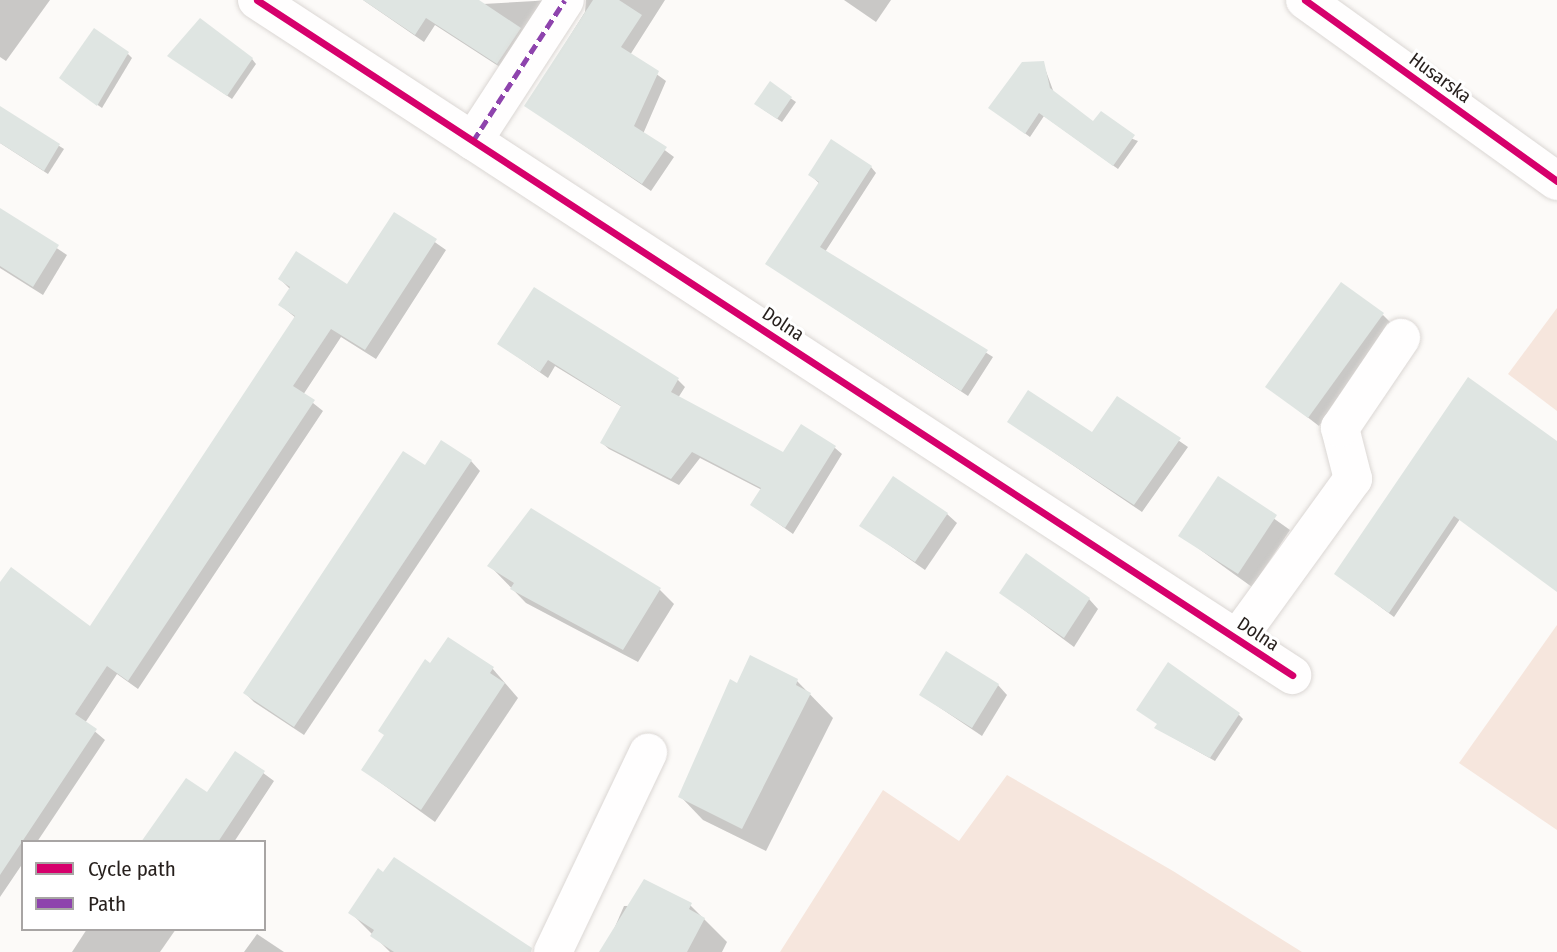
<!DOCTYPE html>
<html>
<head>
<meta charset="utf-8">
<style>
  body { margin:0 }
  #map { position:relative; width:1557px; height:952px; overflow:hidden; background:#fcfaf8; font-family:"Fira Sans Condensed",sans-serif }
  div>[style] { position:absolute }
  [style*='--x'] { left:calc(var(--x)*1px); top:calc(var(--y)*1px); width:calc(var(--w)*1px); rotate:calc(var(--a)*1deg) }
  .green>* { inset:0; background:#f6e6dd }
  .shadow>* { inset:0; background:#0003 }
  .building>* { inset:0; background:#dfe5e2 }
  .roads { filter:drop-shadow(0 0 2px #dbd7d4) drop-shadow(0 0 2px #dbd7d4) }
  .minor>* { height:38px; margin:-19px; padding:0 19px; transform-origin:19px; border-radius:19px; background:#fffefe }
  .quiet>* { height:5px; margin-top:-2.5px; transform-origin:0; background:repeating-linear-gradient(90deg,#8e44ad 0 10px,transparent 0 15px) }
  .cycleway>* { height:7px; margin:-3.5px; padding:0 3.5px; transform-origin:3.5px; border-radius:3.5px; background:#d6006c }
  span { translate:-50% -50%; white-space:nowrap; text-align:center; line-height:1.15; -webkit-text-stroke:6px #fff; paint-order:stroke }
  .street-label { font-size:19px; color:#261f1c }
  .legend { position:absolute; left:21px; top:840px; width:245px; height:91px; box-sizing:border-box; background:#fff; border:2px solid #a8a5a4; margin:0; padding:9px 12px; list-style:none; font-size:21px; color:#261f1c }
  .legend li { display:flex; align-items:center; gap:14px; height:35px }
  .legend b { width:35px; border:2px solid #a8a5a4 }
</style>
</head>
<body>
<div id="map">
  <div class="green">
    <i style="clip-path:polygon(1557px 308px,1557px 411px,1508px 374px)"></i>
    <i style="clip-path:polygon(1557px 625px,1557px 830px,1459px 763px)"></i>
    <i style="clip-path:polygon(1007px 775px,1173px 871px,1302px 952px,780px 952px,883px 790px,959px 841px)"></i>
  </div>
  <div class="shadow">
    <i style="clip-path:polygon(0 0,50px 0,6px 61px,0 57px)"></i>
    <i style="clip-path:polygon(363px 0,483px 4px,553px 0,506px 71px,435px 25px,424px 42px)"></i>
    <i style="clip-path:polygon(586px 0,665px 0,630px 55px,666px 81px,643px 134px,674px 157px,651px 191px,526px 106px,585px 12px)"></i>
    <i style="clip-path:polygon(844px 0,891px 0,876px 22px)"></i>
    <i style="clip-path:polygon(128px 54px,132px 58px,102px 108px,65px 82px)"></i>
    <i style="clip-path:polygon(169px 56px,252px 59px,256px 64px,232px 99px)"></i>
    <i style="clip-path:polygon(1043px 63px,1054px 93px,1094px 124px,1138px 141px,1118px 169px,1044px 116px,1030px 137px,990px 108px)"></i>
    <i style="clip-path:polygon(770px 84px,796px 102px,782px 122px,761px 108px)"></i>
    <i style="clip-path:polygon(0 108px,64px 149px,48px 174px,0 143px)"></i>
    <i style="clip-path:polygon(871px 167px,876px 173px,825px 252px,993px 357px,968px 396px,767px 264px,820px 184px,810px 175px)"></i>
    <i style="clip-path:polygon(0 210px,67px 255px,43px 295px,0 268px)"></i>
    <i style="clip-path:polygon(395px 214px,446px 250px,376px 359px,341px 337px,303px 395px,323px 411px,138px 689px,117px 674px,85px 723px,105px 740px,37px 842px,23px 842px,23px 863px,0 897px,0 585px,90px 628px,296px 318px,280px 305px,290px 289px,280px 279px,348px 287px)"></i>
    <i style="clip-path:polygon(535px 290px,678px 380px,685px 387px,678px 398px,784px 454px,802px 426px,835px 448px,842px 454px,793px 534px,752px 505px,762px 490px,700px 458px,679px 485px,609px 449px,602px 443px,622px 407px,555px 366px,548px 378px,499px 344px)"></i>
    <i style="clip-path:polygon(1383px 315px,1392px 324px,1319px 426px,1268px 387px)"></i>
    <i style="clip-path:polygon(1117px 398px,1188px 447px,1142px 512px,1009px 422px,1093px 435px)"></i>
    <i style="clip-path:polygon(1557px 443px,1557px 591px,1460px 519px,1394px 617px,1336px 574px)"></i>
    <i style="clip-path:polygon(471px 461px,480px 471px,304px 735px,254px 702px,245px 693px,425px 467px)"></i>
    <i style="clip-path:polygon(1219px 479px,1290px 530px,1252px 587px,1181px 536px)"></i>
    <i style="clip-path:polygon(947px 514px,957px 523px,925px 570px,862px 526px)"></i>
    <i style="clip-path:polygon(490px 566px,660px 590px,674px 604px,638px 662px,526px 603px)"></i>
    <i style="clip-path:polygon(1001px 593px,1089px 599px,1098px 609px,1074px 647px)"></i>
    <i style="clip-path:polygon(431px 666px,492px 668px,518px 698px,435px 822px,363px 770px)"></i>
    <i style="clip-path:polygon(797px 681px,833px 718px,766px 851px,703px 820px,680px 796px,737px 685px)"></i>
    <i style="clip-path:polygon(998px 685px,1007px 695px,982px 736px,921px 695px)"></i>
    <i style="clip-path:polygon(1239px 715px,1243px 719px,1215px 761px,1156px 728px)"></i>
    <i style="clip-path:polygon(236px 753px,274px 781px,234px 842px,144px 842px,207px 794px)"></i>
    <i style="clip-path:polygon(690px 905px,727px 942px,722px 952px,604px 952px,624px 906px)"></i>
    <i style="clip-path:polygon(350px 912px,529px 952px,390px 952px)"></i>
    <i style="clip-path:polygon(87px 929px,176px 929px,160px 952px,72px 952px)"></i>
    <i style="clip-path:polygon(257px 934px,284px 952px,244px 952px)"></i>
  </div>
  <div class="building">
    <i style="clip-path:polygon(363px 0,479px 0,521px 28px,497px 64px,426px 18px,415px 35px)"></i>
    <i style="clip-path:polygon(593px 0,619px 0,642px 15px,621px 47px,659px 71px,634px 126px,667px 147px,642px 184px,524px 106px)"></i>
    <i style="clip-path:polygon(200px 18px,253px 58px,227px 96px,167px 56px)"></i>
    <i style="clip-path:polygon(94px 28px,129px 52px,97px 106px,59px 78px)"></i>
    <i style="clip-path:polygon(1044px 61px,1050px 88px,1093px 121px,1101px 111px,1135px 135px,1113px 166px,1039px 113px,1025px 134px,988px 108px,1022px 62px)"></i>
    <i style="clip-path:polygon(770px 81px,792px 97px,777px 119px,754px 104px)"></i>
    <i style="clip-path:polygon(0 106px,60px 144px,44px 171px,0 143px)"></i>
    <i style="clip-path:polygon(831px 139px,872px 166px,820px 247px,988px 350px,961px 391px,765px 264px,819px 182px,808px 175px)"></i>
    <i style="clip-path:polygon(0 208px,59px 245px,33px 287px,0 266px)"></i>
    <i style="clip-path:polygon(394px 212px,437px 239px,365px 350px,331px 329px,293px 386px,315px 400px,128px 681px,107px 666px,75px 714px,97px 729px,0 875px,0 582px,11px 567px,90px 626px,295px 316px,278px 305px,290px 287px,278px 279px,296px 251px,347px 284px)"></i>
    <i style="clip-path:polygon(1341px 282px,1384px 313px,1308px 418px,1265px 387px)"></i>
    <i style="clip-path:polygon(534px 287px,679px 378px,671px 392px,783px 452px,801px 424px,836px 446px,785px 528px,750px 505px,761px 488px,692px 452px,671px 479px,600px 443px,621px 406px,548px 360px,540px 372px,497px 344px)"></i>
    <i style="clip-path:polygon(1468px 377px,1557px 441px,1557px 592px,1454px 516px,1389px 613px,1334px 574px)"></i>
    <i style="clip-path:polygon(1028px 390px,1092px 432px,1117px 396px,1181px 438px,1134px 505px,1007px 422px)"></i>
    <i style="clip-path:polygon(441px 440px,472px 460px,294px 727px,243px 693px,403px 451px,425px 465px)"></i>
    <i style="clip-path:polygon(893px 476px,948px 513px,915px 562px,859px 526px)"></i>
    <i style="clip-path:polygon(1218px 476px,1277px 515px,1238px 574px,1178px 536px)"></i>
    <i style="clip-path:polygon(531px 508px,661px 588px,623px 650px,510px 589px,514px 583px,487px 566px)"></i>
    <i style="clip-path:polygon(1026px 553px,1090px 598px,1064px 638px,999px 593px)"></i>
    <i style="clip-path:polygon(448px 637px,494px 667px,490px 673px,505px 683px,421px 810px,361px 770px,384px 735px,378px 731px,425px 659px,430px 663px)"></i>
    <i style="clip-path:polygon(946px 651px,999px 684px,972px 728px,919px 695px)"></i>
    <i style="clip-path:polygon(750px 655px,798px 679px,796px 685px,811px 693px,742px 829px,678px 797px,730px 679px,737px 683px)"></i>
    <i style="clip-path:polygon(1168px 662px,1240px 713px,1210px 758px,1154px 728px,1157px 724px,1136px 710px)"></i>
    <i style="clip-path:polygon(235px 751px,265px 771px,218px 842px,141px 842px,186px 778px,207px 792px)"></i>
    <i style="clip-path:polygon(394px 857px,532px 948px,531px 952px,394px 952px,370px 936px,374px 930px,348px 913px,378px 868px,383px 872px)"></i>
    <i style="clip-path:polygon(644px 879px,692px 903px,689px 909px,705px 918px,687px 952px,599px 952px)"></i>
  </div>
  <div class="roads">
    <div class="minor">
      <i style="--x:257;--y:0;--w:1236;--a:33.11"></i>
      <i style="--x:1305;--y:0;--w:310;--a:35.7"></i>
      <i style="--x:473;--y:141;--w:168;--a:-56.9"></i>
      <i style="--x:1237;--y:639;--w:198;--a:-54.1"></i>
      <i style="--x:1353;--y:479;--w:53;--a:-104.3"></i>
      <i style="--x:1340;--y:428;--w:109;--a:-55.9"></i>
      <i style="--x:553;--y:952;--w:221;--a:-64.5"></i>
    </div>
  </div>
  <div class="quiet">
    <i style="--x:473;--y:141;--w:168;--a:-56.9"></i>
  </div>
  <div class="cycleway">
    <i style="--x:257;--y:0;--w:1236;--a:33.11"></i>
    <i style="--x:1305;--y:0;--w:310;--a:35.7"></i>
  </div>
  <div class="street-label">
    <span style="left:1440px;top:78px;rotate:36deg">Husarska</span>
    <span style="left:783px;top:324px;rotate:33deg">Dolna</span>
    <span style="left:1258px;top:634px;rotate:33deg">Dolna</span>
  </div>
  <ul class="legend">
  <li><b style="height:9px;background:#d6006c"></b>Cycle path</li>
  <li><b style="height:9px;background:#8e44ad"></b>Path</li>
  </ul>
</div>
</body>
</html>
